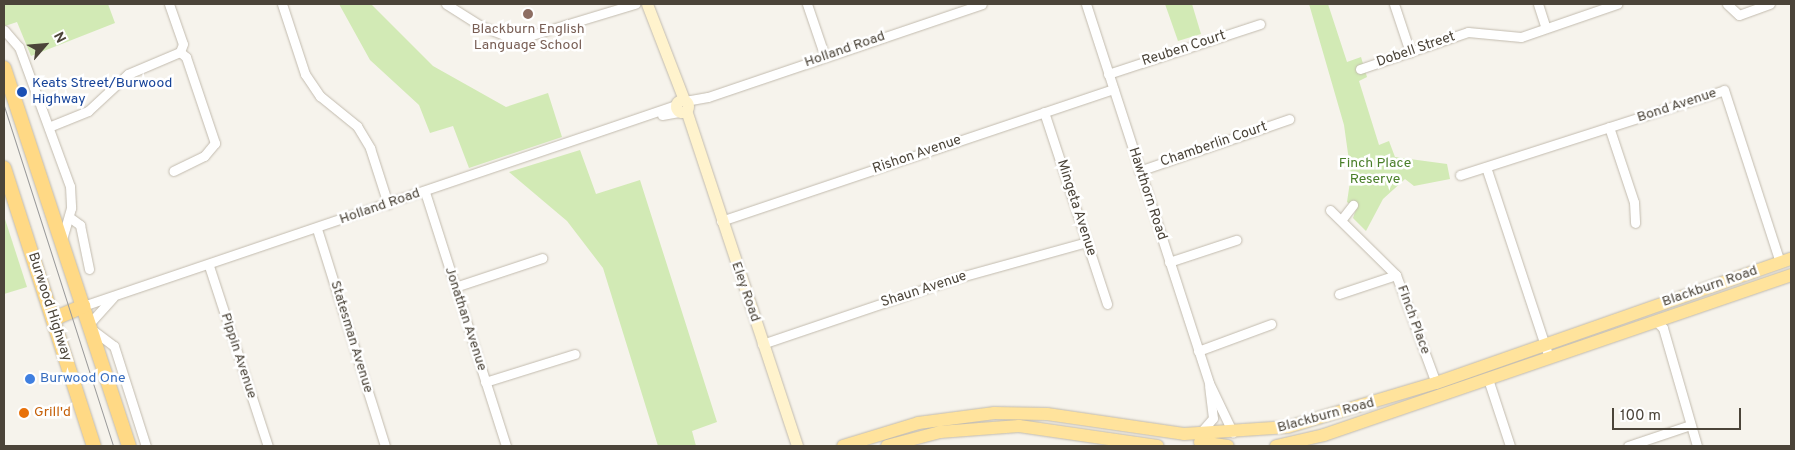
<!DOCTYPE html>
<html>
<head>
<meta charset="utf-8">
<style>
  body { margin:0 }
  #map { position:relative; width:1795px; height:450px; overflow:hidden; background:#f6f3ec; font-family:Overpass,sans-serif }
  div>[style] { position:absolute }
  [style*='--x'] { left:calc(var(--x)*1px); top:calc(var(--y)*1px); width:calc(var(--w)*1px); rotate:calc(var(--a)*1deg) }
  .green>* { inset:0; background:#d2eab5 }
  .roads { filter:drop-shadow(0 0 1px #c2bbae) drop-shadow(0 0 1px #c2bbae) }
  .minor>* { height:9px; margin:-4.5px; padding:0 4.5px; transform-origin:4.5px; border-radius:4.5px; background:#fff }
  .secondary>* { height:11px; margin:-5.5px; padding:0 5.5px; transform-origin:5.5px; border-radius:5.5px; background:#fff3cd }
  .secondary>.ring { margin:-5.5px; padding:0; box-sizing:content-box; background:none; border:11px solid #fff3cd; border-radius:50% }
  .primary>* { height:12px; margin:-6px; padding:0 6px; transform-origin:6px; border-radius:6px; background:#ffe39c }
  .trunk>* { height:14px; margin:-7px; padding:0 7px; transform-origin:7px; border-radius:7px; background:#ffd985 }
  .tram>* { height:1px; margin:-0.5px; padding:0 0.5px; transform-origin:0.5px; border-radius:0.5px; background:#9a9a9a }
  .dots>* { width:14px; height:14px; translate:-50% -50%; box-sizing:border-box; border:2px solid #fff; border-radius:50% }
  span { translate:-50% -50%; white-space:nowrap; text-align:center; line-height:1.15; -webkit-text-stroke:5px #fff; paint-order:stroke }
  .education-label { font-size:14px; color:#785e54 }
  .street-label { font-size:14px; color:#4b4439 }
  .transit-label { font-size:14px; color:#164399 }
  .left { translate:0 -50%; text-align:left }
  .park-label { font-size:14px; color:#4a7f2a }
  .shop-label { font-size:14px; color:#366cbe }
  .food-label { font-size:14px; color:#c56008 }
  .frame { position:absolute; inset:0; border:5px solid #4b4439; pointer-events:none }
  .north { position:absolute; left:20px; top:20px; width:50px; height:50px; -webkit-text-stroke:4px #fff; paint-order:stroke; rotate:63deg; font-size:14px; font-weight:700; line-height:20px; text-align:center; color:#4b4439 }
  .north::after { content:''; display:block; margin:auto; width:18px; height:22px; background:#4b4439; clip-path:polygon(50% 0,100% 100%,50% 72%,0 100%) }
  .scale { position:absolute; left:1612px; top:408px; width:129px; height:22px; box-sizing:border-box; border:2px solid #4b4439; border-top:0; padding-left:6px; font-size:15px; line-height:18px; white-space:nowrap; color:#4b4439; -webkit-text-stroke:4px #fff; paint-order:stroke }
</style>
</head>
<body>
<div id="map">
  <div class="green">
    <i style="clip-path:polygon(4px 4px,108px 4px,115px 23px,31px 56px,17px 22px,5px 26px)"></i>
    <i style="clip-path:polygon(339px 4px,371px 4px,433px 66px,506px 107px,548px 93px,562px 137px,469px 168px,453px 126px,430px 133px,419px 105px,370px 60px)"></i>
    <i style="clip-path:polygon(1165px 4px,1192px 4px,1201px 34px,1178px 41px)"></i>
    <i style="clip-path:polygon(1309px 4px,1328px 4px,1347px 62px,1361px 57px,1367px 77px,1359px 81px,1379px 145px,1389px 141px,1395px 157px,1447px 164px,1450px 179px,1414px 186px,1405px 179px,1383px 199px,1366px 231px,1353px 218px,1356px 209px,1347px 202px,1351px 175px,1344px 125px)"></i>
    <i style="clip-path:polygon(580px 150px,596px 194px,640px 180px,717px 422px,692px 431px,696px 446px,658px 446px,603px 268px,567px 221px,509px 172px)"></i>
    <i style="clip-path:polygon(4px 216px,27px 287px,4px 294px)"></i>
  </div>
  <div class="roads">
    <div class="minor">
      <i style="--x:169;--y:4;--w:42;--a:70.7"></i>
      <i style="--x:183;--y:44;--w:9;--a:111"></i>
      <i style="--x:180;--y:52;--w:8;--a:40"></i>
      <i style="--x:186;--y:57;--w:91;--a:71.4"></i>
      <i style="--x:215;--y:143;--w:17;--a:130"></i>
      <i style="--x:204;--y:156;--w:34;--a:154"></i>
      <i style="--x:282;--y:4;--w:74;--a:71.8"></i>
      <i style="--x:305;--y:74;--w:27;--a:56"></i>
      <i style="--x:320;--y:96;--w:48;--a:39"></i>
      <i style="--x:357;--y:126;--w:26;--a:59"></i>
      <i style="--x:370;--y:148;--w:59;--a:72.2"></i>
      <i style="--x:446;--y:4;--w:41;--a:32.2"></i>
      <i style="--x:481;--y:26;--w:25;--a:21"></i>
      <i style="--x:504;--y:35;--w:28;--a:0"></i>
      <i style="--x:532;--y:35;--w:108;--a:-16.8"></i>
      <i style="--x:807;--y:4;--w:56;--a:71.2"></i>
      <i style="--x:1086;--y:4;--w:398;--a:72"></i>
      <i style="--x:1209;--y:383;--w:55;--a:64.4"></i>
      <i style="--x:1394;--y:4;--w:51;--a:71.6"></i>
      <i style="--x:1538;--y:4;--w:25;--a:72"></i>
      <i style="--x:1727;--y:4;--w:16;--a:43"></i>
      <i style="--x:1739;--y:15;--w:33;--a:-20"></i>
      <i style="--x:4;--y:30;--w:23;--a:49"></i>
      <i style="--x:19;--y:47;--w:148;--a:69.9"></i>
      <i style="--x:70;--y:186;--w:22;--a:87"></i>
      <i style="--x:71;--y:208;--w:33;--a:106"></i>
      <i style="--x:1360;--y:69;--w:114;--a:-18.9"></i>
      <i style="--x:1468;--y:32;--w:53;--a:5.4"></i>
      <i style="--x:1521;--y:37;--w:102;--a:-19"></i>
      <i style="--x:1108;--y:74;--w:160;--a:-18.2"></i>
      <i style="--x:685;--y:101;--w:23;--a:-10"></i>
      <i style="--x:708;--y:97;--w:289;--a:-18.7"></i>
      <i style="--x:1044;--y:112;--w:202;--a:71.8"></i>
      <i style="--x:662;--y:115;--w:17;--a:-10"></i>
      <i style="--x:51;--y:126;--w:40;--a:-22"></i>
      <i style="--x:88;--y:111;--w:54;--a:-42.8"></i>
      <i style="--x:128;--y:74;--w:56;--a:-22.9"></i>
      <i style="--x:1609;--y:127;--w:79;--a:71.6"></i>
      <i style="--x:1634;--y:202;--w:21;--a:87"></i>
      <i style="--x:1486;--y:167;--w:201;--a:71.7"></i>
      <i style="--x:1139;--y:171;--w:159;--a:-19.1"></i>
      <i style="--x:1460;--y:175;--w:277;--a:-17.8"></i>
      <i style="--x:1724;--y:90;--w:181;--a:72"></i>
      <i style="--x:425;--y:192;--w:267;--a:72.3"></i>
      <i style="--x:1330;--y:210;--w:93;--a:44.6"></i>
      <i style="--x:1396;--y:275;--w:115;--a:69.7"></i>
      <i style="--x:69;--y:217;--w:14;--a:36"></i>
      <i style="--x:80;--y:225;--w:45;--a:78.4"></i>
      <i style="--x:1342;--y:219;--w:18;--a:-52"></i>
      <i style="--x:721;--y:221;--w:414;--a:-18.6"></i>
      <i style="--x:317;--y:229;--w:227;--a:72.6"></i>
      <i style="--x:1169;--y:262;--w:71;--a:-18.2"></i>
      <i style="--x:209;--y:266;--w:189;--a:71.9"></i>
      <i style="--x:455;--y:287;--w:92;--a:-18.4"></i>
      <i style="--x:1339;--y:294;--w:60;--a:-18.4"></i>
      <i style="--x:83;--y:306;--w:626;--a:-18.72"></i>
      <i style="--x:1656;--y:321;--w:10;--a:45"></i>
      <i style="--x:1663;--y:328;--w:123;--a:73.9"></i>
      <i style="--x:89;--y:324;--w:36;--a:-48"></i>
      <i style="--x:90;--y:328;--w:30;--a:37"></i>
      <i style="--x:114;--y:346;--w:105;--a:72.3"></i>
      <i style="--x:762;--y:344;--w:206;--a:-18.7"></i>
      <i style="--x:957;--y:278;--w:135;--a:-15.5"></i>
      <i style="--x:1198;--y:351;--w:78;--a:-20.3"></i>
      <i style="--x:1488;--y:379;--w:71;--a:71.8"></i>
      <i style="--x:485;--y:382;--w:94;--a:-17.3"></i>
      <i style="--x:1201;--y:432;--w:18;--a:-49"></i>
      <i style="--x:1213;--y:418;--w:32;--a:-97"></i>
      <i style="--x:1628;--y:446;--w:65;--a:-18.7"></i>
    </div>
    <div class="secondary">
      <i style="--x:647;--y:4;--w:103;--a:68.9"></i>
      <i class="ring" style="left:676px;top:100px;width:1px;height:1px"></i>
      <i style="--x:686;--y:110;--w:354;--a:71.7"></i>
    </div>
    <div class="primary">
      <i style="--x:1200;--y:442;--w:28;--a:8"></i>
      <i style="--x:843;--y:446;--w:78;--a:-17"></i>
      <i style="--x:918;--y:423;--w:77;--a:-7.5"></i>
      <i style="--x:994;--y:413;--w:53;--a:1.1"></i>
      <i style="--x:1047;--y:414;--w:138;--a:8.3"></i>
      <i style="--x:1184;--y:434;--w:104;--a:-3.9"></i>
      <i style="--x:1288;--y:427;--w:154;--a:-16.6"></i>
      <i style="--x:1436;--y:383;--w:376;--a:-19.3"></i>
      <i style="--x:887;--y:446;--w:55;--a:-14.8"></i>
      <i style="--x:940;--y:432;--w:79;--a:-4.3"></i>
      <i style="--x:1019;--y:426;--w:140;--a:8.2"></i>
      <i style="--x:1276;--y:446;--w:49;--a:-12.9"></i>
      <i style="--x:1324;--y:435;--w:494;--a:-18.9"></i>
    </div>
    <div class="trunk">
      <i style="--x:4;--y:68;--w:398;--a:71.7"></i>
      <i style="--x:4;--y:168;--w:292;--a:72.1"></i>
      <i style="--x:53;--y:319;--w:33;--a:-23"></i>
    </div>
  </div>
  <div class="tram">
    <i style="--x:4;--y:106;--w:357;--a:72.2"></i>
  </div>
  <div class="dots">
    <i style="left:528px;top:14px;background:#8d6e63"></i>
    <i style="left:22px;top:92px;background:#1a4fb4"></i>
    <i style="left:30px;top:379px;background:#3f7fe0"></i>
    <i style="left:24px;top:413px;background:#e8710a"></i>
  </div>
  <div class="education-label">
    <span style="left:528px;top:38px">Blackburn English<br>Language School</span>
  </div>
  <div class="street-label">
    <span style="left:1184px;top:49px;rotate:-18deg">Reuben Court</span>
    <span style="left:845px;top:50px;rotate:-19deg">Holland Road</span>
    <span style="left:1416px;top:50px;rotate:-19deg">Dobell Street</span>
    <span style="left:1677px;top:106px;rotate:-18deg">Bond Avenue</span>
    <span style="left:1214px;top:145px;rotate:-19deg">Chamberlin Court</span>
    <span style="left:917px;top:155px;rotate:-19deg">Rishon Avenue</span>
    <span style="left:1147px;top:194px;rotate:72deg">Hawthorn Road</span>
    <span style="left:380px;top:207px;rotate:-19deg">Holland Road</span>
    <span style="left:1076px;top:208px;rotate:72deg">Mingeta Avenue</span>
    <span style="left:1710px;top:287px;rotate:-19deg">Blackburn Road</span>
    <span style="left:924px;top:290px;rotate:-18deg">Shaun Avenue</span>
    <span style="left:745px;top:292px;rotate:71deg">Eley Road</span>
    <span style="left:49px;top:307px;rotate:72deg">Burwood Highway</span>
    <span style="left:465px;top:319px;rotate:72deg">Jonathan Avenue</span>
    <span style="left:1413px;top:320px;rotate:70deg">Finch Place</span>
    <span style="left:351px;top:337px;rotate:73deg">Statesman Avenue</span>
    <span style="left:238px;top:356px;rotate:72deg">Pippin Avenue</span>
    <span style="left:1326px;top:416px;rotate:-15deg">Blackburn Road</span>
  </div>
  <div class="transit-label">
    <span class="left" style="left:32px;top:92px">Keats Street/Burwood<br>Highway</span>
  </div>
  <div class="park-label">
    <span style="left:1375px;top:172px">Finch Place<br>Reserve</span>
  </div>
  <div class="shop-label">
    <span class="left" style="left:40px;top:379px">Burwood One</span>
  </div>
  <div class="food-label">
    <span class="left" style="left:34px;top:413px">Grill'd</span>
  </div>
  <div class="frame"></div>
  <div class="north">N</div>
  <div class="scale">100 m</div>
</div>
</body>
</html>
